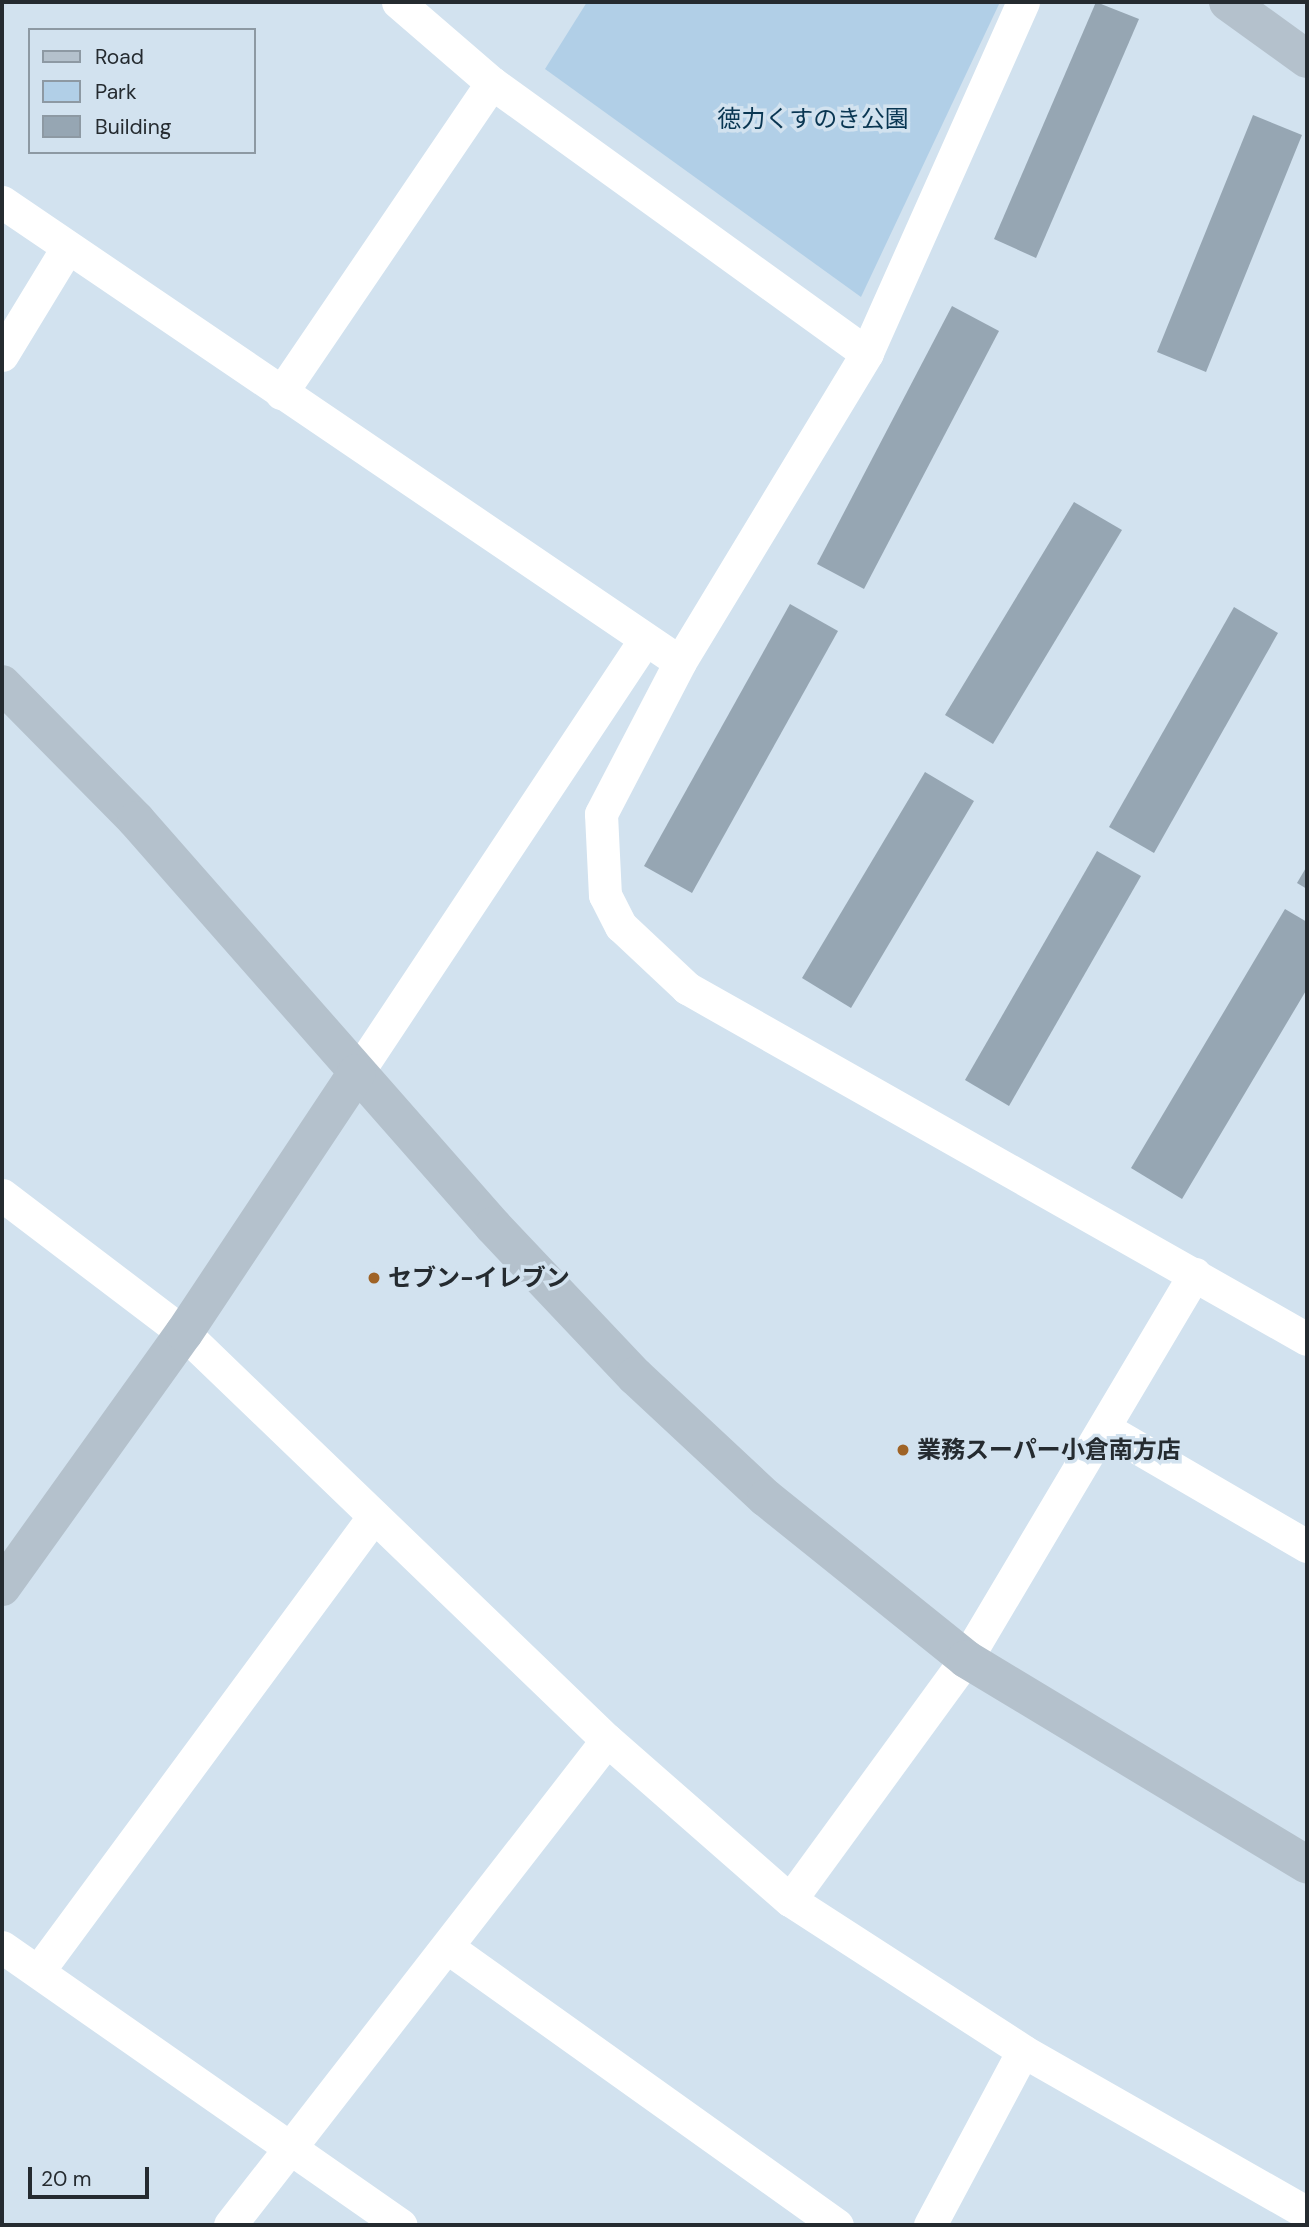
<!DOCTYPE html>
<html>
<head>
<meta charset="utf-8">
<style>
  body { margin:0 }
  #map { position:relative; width:1309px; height:2227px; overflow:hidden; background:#d2e2ef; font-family:"DM Sans","Noto Sans JP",sans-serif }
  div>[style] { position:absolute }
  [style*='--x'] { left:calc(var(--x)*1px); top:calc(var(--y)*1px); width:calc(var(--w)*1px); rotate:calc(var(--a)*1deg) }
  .green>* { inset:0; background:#b1cfe7 }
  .building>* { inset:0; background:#96a6b3 }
  .street>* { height:33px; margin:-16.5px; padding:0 16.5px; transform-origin:16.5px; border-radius:16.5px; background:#fff }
  .secondary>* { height:38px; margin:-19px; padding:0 19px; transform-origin:19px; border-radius:19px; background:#b4c1cc }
  .dots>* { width:19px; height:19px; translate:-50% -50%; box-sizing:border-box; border:4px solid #d2e2ef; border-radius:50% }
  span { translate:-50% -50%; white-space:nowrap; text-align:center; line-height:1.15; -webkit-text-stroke:7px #d2e2ef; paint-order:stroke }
  .park-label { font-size:24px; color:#093652 }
  .poi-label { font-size:24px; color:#252b30; font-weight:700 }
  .left { translate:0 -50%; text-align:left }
  .frame { position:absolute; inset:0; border:4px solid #252b30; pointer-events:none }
  .legend { position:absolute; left:28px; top:28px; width:228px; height:126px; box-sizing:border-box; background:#d2e2ef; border:2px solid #8d99a3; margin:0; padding:9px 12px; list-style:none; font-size:21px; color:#252b30 }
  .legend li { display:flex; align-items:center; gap:14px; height:35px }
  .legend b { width:35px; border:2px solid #8d99a3 }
  .scale { position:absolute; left:28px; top:2167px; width:121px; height:32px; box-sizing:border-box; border:4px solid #252b30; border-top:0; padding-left:9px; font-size:21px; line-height:24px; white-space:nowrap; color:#252b30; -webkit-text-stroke:5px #d2e2ef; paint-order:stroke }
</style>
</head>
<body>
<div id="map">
  <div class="green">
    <i style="clip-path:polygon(587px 2px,1000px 2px,861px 297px,545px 69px)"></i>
  </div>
  <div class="building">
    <i style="clip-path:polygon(1096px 2px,1139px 19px,1036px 258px,994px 239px)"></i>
    <i style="clip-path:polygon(1253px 115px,1302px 135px,1206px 372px,1157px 352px)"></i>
    <i style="clip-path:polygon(952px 306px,999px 331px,864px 589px,817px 564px)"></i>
    <i style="clip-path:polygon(1074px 502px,1122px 530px,993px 744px,945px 715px)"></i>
    <i style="clip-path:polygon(790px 604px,838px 631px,692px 893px,644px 866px)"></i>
    <i style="clip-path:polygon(1234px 607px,1278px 633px,1154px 853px,1109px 827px)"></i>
    <i style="clip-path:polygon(925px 772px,974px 801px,851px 1008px,802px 978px)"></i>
    <i style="clip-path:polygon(1097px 851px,1141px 876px,1009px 1106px,965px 1080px)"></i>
    <i style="clip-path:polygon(1307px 866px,1307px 889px,1297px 883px)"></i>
    <i style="clip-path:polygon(1285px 909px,1307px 922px,1307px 989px,1182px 1199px,1131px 1168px)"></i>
  </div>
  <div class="street">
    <i style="--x:398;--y:2;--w:124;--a:40.8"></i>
    <i style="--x:492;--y:83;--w:462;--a:35.8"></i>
    <i style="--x:1023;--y:2;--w:384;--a:114"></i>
    <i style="--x:867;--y:353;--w:361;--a:121.2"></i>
    <i style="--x:680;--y:662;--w:171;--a:117.5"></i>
    <i style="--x:601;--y:814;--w:81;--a:87.2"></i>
    <i style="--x:605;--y:895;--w:35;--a:63"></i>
    <i style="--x:621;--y:926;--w:91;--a:43.2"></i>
    <i style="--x:687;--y:988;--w:712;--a:29.52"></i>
    <i style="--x:2;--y:202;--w:819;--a:34.16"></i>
    <i style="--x:2;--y:355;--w:125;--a:-58.7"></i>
    <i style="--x:281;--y:393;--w:375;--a:-55.8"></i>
    <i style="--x:357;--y:1073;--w:519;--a:-56.4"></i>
    <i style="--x:2;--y:1195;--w:228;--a:37.2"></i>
    <i style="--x:184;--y:1333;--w:587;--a:43.9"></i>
    <i style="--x:607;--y:1740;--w:243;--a:41.2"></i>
    <i style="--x:790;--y:1900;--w:278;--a:32.9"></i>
    <i style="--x:1023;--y:2051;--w:327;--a:29.7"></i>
    <i style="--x:1104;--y:1428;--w:235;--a:30.2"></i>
    <i style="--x:790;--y:1900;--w:298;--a:-53.9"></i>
    <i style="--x:966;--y:1659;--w:448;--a:-59.3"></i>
    <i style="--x:2;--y:1947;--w:486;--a:34.9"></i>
    <i style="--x:447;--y:1947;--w:479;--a:35.5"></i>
    <i style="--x:39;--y:1970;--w:564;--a:-53.58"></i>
    <i style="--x:230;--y:2225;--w:614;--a:-52.14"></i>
    <i style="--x:930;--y:2225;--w:197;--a:-61.9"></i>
  </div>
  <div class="secondary">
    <i style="--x:1228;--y:2;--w:97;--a:35.8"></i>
    <i style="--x:2;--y:684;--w:191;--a:45.4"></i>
    <i style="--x:136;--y:820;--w:541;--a:48.67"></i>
    <i style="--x:493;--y:1226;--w:207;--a:46.6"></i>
    <i style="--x:635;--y:1376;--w:179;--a:43"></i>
    <i style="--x:766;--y:1498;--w:257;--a:38.8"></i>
    <i style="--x:966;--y:1659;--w:398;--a:31.1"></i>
    <i style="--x:2;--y:1587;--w:312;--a:-54.4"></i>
    <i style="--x:184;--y:1333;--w:312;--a:-56.4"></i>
  </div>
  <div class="dots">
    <i style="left:374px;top:1278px;background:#9f6326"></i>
    <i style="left:903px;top:1450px;background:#9f6326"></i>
  </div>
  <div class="park-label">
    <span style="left:813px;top:119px">徳力くすのき公園</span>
  </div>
  <div class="poi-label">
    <span class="left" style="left:388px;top:1278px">セブン-イレブン</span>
    <span class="left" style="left:917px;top:1450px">業務スーパー小倉南方店</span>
  </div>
  <div class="frame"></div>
  <ul class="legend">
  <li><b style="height:9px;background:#b4c1cc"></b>Road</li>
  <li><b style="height:19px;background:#b1cfe7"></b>Park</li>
  <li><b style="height:19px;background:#96a6b3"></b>Building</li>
  </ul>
  <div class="scale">20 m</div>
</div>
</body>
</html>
